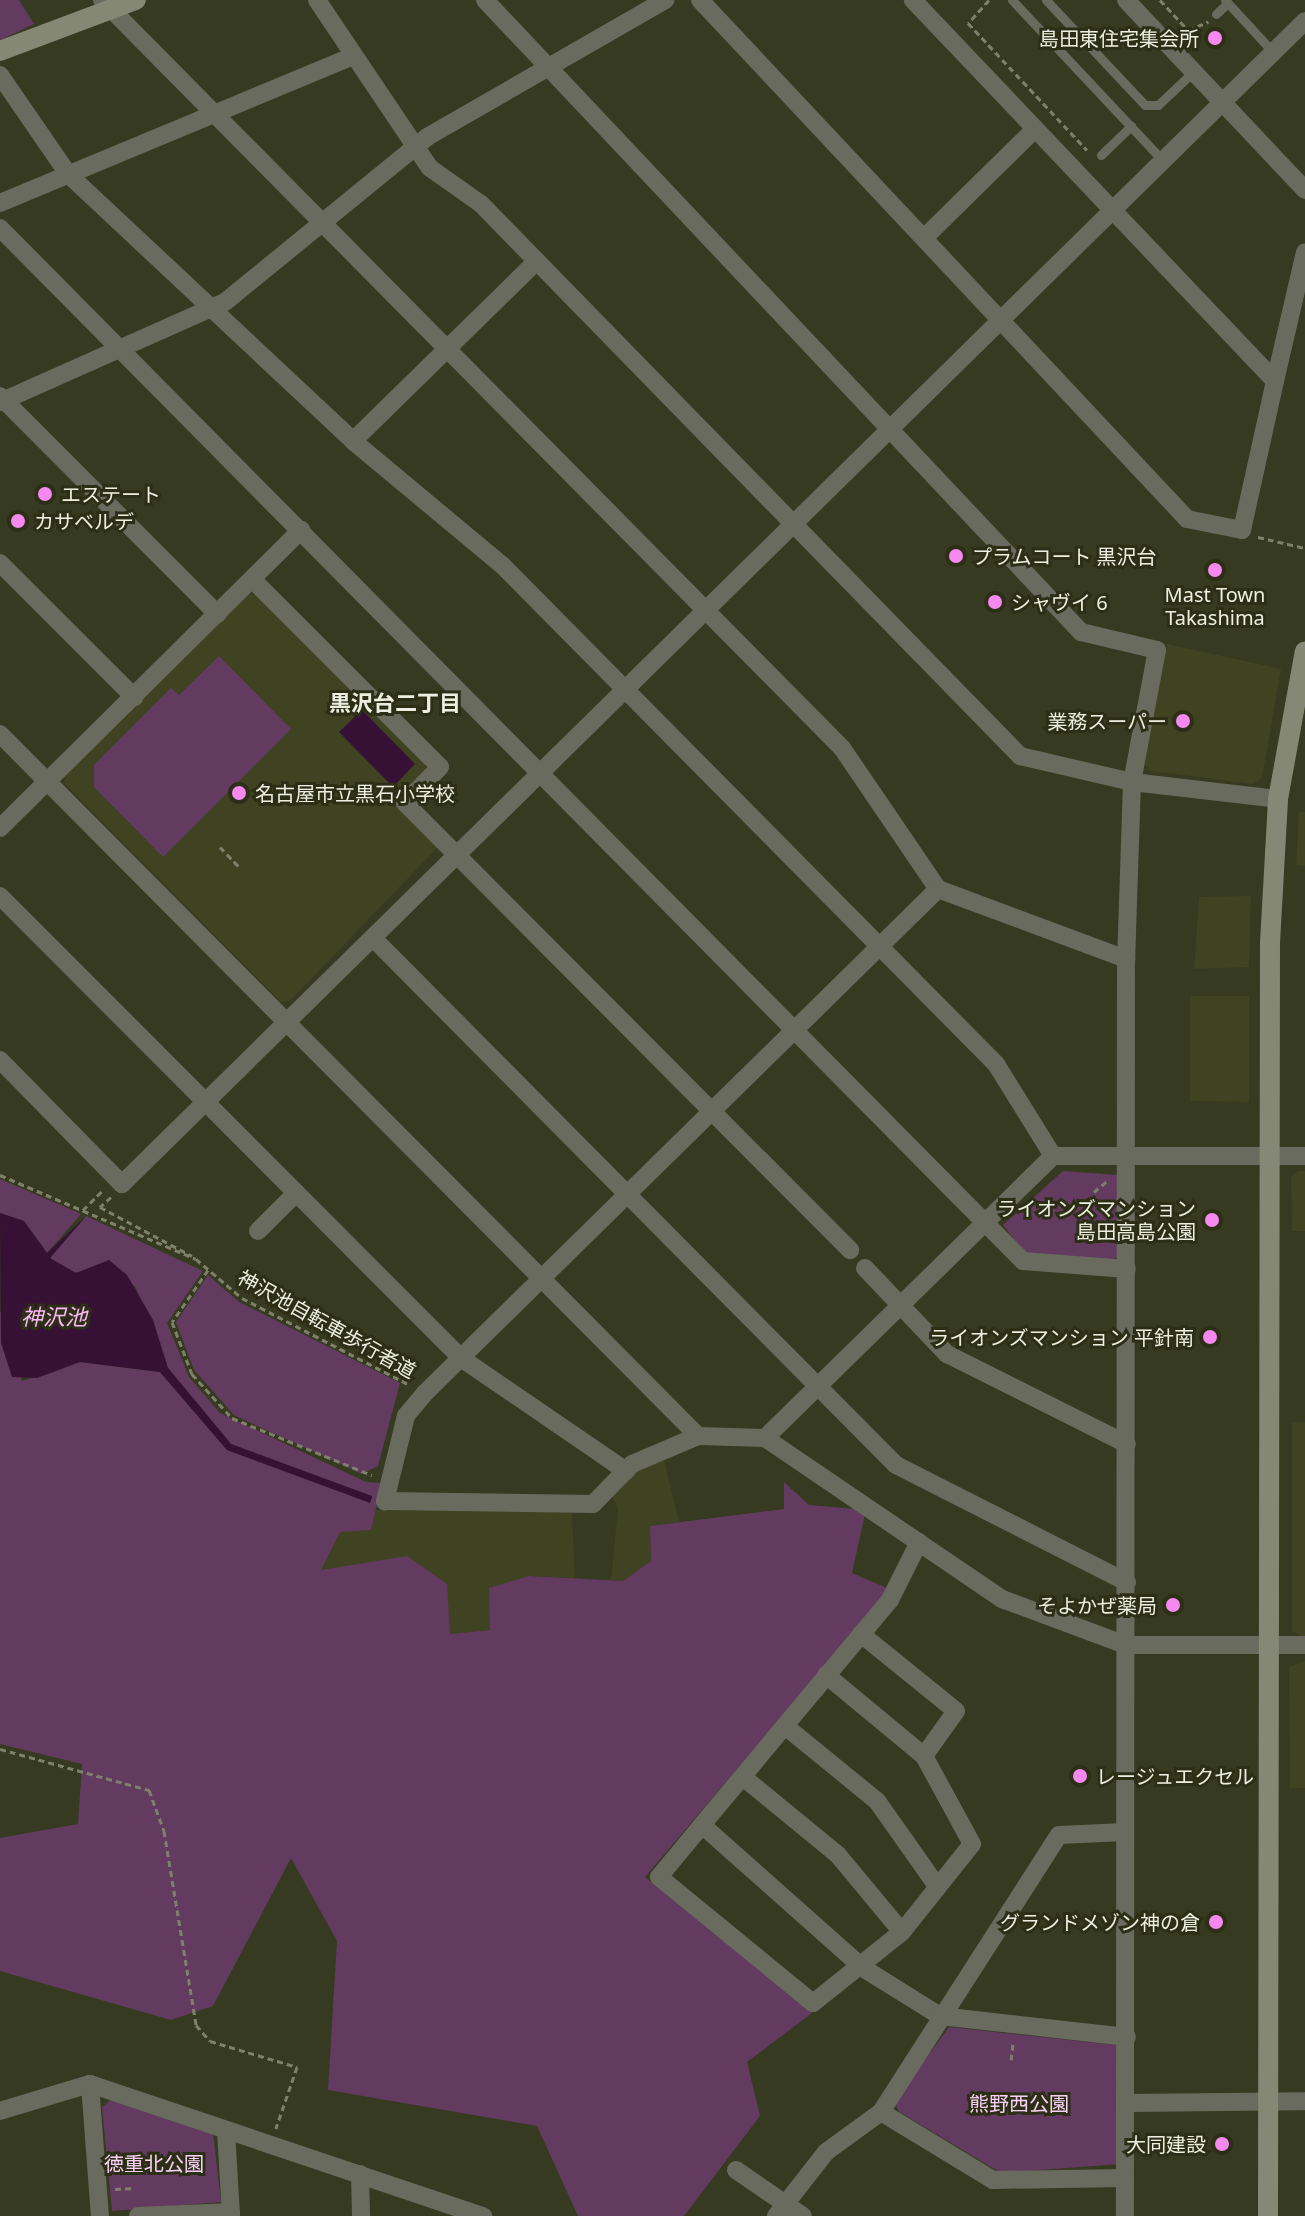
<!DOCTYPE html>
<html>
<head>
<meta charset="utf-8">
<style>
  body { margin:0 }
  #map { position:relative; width:1305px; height:2216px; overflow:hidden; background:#363a20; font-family:"Noto Sans","Noto Sans JP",sans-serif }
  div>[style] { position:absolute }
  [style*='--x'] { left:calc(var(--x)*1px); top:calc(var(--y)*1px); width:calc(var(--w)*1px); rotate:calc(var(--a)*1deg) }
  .built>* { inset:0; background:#3f4322 }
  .green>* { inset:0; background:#633b61 }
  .water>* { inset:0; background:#361035 }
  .path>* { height:3px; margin-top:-1.5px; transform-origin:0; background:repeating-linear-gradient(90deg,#7d816a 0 6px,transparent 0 10px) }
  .lane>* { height:9px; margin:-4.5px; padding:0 4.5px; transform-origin:4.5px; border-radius:4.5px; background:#696b5f }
  .street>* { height:18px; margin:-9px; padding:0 9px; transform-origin:9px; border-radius:9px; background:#696b5f }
  .secondary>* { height:20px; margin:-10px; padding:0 10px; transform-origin:10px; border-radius:10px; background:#858875 }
  .dots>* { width:22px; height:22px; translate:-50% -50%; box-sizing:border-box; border:4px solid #2c2f16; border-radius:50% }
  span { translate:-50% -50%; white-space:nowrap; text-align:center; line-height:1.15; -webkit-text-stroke:6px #2c2f16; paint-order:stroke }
  .poi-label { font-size:20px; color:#ecefdf }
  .right { translate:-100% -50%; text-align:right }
  .left { translate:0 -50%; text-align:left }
  .street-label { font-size:20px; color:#ecefdf }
  .park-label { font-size:20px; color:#f9d0f5 }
  .neighbourhood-label { font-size:22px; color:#ecefdf; font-weight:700 }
  .water-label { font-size:22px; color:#fab7f5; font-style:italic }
</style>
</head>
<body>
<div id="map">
  <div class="built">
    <i style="clip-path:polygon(249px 594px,259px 594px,425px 761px,425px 770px,395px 802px,439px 846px,290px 1001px,280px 1001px,65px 784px,64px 774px)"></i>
    <i style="clip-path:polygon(1167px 644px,1281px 669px,1262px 778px,1253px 784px,1150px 771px,1144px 764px)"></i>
    <i style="clip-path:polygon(1299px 811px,1305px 812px,1305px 866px,1296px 865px)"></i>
    <i style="clip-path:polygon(1251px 896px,1249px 967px,1194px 969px,1199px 897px)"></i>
    <i style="clip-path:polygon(1190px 996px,1249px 996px,1249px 1102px,1190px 1101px)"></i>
    <i style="clip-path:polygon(1298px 1171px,1305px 1171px,1305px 1231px,1292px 1231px,1291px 1177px)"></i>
    <i style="clip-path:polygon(1292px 1422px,1305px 1422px,1305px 1639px,1292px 1631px)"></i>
    <i style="clip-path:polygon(664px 1460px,679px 1522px,650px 1526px,651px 1561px,623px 1581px,611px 1580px,618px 1509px,612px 1496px,636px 1472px)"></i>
    <i style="clip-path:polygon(375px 1510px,572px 1512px,575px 1578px,532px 1576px,490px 1630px,450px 1634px,320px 1571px,340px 1532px,371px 1530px)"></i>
    <i style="clip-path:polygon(1305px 1661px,1305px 1788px,1290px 1788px,1289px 1667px)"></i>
  </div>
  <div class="green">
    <i style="clip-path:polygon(0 0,19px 0,34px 24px,0 40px)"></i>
    <i style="clip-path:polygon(219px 656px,291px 729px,163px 857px,94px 787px,94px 765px,171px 688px,179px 695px)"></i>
    <i style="clip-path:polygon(1063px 1171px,1118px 1175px,1120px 1255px,1109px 1262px,1026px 1255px,1003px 1225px)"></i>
    <i style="clip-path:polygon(0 1179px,81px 1214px,47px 1253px,24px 1221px,0 1213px)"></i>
    <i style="clip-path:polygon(86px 1216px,203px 1271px,167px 1323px,189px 1377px,220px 1413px,366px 1482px,382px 1483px,371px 1530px,340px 1532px,321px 1570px,407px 1556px,447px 1584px,450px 1634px,490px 1630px,489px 1588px,529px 1576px,623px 1581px,651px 1561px,650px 1526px,784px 1509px,784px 1482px,809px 1505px,866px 1510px,852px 1573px,887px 1588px,883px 1597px,645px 1877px,812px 2013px,747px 2062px,760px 2116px,684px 2216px,578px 2216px,537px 2126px,328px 2090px,337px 1941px,291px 1858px,213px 2006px,171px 2020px,0 1971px,0 1838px,78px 1824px,82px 1764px,0 1744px,0 1311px,6px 1322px,1px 1335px,22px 1381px,80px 1362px,160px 1372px,227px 1450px,370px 1502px,372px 1497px,231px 1444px,168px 1368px,135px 1286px,66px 1270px,50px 1258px)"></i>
    <i style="clip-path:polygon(208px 1275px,239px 1302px,400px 1383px,378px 1466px,362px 1474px,234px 1415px,194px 1370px,176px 1322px)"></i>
    <i style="clip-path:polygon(949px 2027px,1115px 2045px,1122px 2054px,1120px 2164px,1001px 2173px,898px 2111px,895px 2101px)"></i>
    <i style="clip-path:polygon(111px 2100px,213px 2133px,221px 2202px,112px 2211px,102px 2107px)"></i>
  </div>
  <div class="water">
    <i style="clip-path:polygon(362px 710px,415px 764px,393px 787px,339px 732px)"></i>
    <i style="clip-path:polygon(0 1213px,24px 1221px,47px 1253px,86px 1216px,50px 1258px,76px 1273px,109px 1260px,127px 1275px,153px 1320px,168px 1368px,231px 1444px,372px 1496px,370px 1503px,227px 1450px,160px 1372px,80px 1362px,37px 1378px,12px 1377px,1px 1343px)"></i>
  </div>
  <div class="path">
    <i style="--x:989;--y:0;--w:31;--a:132"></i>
    <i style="--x:968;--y:23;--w:174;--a:46.9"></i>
    <i style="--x:1160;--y:0;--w:41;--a:47"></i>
    <i style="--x:1188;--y:30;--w:22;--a:-22"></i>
    <i style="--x:1258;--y:537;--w:48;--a:13.2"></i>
    <i style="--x:285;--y:783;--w:28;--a:45"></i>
    <i style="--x:220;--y:847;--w:29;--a:46"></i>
    <i style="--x:0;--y:1175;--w:213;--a:23.2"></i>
    <i style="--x:196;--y:1259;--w:60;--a:40.3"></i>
    <i style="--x:242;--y:1298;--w:187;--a:27.4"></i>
    <i style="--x:1094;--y:1192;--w:17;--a:-40"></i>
    <i style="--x:111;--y:1197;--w:15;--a:138"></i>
    <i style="--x:100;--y:1207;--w:104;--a:28"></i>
    <i style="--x:83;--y:1210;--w:28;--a:-45"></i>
    <i style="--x:208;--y:1270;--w:63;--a:124.7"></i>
    <i style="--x:172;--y:1322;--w:56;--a:69"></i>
    <i style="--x:192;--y:1374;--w:59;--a:47.7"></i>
    <i style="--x:232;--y:1418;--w:151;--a:22.2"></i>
    <i style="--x:0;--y:1749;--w:155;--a:15.4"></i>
    <i style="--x:149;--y:1790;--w:44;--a:69.9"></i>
    <i style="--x:164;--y:1831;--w:197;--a:80.6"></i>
    <i style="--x:196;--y:2025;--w:21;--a:49"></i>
    <i style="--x:210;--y:2041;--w:91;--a:16.6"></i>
    <i style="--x:297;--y:2067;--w:65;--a:109"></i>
    <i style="--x:1011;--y:2060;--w:16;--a:-83"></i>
    <i style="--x:115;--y:2189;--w:20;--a:-3"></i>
  </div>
  <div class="lane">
    <i style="--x:1012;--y:0;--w:219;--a:46.8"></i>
    <i style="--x:1046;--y:0;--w:144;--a:46.7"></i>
    <i style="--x:1145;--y:105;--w:13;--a:0"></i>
    <i style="--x:1158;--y:105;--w:48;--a:-43.3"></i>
    <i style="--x:1225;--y:0;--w:71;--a:47.3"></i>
    <i style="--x:1216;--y:14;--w:16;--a:-43"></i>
    <i style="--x:1101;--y:155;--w:42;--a:-44"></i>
  </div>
  <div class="street">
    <i style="--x:102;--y:0;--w:1052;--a:45.31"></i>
    <i style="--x:842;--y:748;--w:171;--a:55.8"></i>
    <i style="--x:938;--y:889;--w:201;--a:20.4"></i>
    <i style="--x:317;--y:0;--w:202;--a:56.1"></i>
    <i style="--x:430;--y:168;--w:62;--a:35.2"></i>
    <i style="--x:481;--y:204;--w:772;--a:45.68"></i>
    <i style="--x:1020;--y:756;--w:115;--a:13.1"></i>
    <i style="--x:1132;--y:782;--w:147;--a:6.6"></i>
    <i style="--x:485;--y:0;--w:869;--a:46.68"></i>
    <i style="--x:1081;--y:632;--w:78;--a:13.3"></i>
    <i style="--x:1157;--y:650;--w:134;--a:100.7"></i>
    <i style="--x:1132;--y:782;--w:177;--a:91.9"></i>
    <i style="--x:1126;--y:959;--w:1257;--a:90.05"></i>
    <i style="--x:700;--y:0;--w:712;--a:46.82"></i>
    <i style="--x:1187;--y:519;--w:56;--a:11.3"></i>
    <i style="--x:1242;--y:530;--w:153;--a:-77.5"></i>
    <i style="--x:1275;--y:381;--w:526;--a:-133.54"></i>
    <i style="--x:1126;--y:0;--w:261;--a:46.7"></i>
    <i style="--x:0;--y:75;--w:120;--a:55.5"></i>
    <i style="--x:68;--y:174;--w:391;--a:43.1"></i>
    <i style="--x:353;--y:441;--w:194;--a:39.8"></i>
    <i style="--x:502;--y:565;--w:702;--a:45.29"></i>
    <i style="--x:996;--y:1064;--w:108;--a:58.2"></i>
    <i style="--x:0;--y:203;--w:382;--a:-22.6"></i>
    <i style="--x:0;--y:228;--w:1454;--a:45.28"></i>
    <i style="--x:1023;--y:1261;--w:104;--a:4.4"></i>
    <i style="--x:924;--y:238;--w:156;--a:-44.5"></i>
    <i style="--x:1275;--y:381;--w:132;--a:-76.9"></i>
    <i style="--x:0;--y:396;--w:308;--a:45.1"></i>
    <i style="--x:0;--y:402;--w:246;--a:-24"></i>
    <i style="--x:225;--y:302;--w:261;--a:-39.2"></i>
    <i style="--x:427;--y:137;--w:275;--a:-29.9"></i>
    <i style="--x:353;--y:441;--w:257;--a:-44.4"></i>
    <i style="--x:0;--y:563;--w:190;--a:45"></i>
    <i style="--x:253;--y:580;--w:264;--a:45"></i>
    <i style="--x:440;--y:767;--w:50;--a:134.2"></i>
    <i style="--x:405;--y:803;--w:631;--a:45.13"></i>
    <i style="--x:0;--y:734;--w:990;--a:45.16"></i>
    <i style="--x:0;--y:828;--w:424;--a:-44.7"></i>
    <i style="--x:938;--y:889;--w:719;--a:135.51"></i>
    <i style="--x:425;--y:1393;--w:30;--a:130"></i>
    <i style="--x:406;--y:1416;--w:88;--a:103.9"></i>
    <i style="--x:385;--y:1501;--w:208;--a:0.8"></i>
    <i style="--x:593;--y:1504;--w:56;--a:-45.7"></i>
    <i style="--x:632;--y:1464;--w:72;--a:-23"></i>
    <i style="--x:698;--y:1436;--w:67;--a:1.7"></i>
    <i style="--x:765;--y:1438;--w:403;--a:-44.4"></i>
    <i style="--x:1053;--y:1156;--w:252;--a:0"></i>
    <i style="--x:0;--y:896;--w:653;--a:45.06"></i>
    <i style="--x:461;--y:1358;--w:200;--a:34.4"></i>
    <i style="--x:373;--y:938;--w:742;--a:45.22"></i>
    <i style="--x:896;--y:1465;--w:259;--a:26.9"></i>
    <i style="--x:0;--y:1060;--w:174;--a:45.5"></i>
    <i style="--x:122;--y:1184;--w:1659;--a:-44.51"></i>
    <i style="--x:258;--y:1231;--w:54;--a:-45"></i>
    <i style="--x:865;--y:1268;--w:119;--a:46.4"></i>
    <i style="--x:947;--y:1354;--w:201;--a:26.6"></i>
    <i style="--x:765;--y:1438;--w:287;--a:34.2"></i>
    <i style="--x:1002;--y:1599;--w:132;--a:20.4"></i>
    <i style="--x:1126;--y:1645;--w:179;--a:0"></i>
    <i style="--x:919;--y:1542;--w:65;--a:116.6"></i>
    <i style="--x:890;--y:1600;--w:293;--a:129.9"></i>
    <i style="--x:702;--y:1825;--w:215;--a:41.6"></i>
    <i style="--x:863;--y:1968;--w:91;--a:31.9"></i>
    <i style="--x:940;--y:2016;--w:188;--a:6.4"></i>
    <i style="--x:861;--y:1634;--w:122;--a:39"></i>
    <i style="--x:956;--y:1711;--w:55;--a:125.4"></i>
    <i style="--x:785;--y:1726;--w:119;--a:39.2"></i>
    <i style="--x:877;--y:1801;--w:104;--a:54.8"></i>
    <i style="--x:743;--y:1777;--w:123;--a:39.4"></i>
    <i style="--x:838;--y:1855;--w:100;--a:50.3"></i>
    <i style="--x:702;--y:1825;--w:67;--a:129.6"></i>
    <i style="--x:659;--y:1877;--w:199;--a:39.3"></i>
    <i style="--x:813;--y:2003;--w:114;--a:-38.6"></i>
    <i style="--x:902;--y:1932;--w:112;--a:-51.5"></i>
    <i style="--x:972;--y:1844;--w:100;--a:-118.6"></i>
    <i style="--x:924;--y:1756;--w:127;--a:-140.4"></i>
    <i style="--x:90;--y:2084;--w:132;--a:85.7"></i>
    <i style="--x:1128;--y:2103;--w:177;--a:-0.6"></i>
    <i style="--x:0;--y:2111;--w:94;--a:-16.7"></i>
    <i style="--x:90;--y:2084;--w:415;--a:18.6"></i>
    <i style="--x:881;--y:2112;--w:131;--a:31.3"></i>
    <i style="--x:993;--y:2180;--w:132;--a:-0.9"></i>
    <i style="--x:226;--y:2131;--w:85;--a:86.6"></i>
    <i style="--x:736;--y:2170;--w:81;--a:34.5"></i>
    <i style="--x:360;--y:2174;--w:42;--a:88.6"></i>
    <i style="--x:138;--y:2216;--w:93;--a:-2.5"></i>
    <i style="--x:776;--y:2216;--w:81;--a:-52"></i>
    <i style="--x:826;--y:2152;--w:68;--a:-36"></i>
    <i style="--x:881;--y:2112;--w:329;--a:-57.3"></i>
    <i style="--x:1059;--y:1835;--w:66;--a:-2.6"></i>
  </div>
  <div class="secondary">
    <i style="--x:0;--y:51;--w:145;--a:-20.6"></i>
    <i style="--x:1268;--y:2216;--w:1273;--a:-89.91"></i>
    <i style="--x:1270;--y:943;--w:144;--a:-86.8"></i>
    <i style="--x:1278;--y:799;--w:150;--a:-79.7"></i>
  </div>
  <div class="dots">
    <i style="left:1215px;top:38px;background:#f589ef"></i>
    <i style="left:45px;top:494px;background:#f589ef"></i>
    <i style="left:18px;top:521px;background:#f589ef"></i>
    <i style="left:956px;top:556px;background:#f589ef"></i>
    <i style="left:1215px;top:570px;background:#f589ef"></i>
    <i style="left:995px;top:602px;background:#f589ef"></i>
    <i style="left:1183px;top:721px;background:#f589ef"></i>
    <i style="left:239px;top:793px;background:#f589ef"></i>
    <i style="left:1212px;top:1220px;background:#f589ef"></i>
    <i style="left:1210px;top:1337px;background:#f589ef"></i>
    <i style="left:1173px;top:1605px;background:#f589ef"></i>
    <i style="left:1080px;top:1776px;background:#f589ef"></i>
    <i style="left:1216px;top:1922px;background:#f589ef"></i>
    <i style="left:1222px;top:2144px;background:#f589ef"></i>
  </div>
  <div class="poi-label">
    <span class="right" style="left:1199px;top:38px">島田東住宅集会所</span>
    <span class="left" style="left:61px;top:494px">エステート</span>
    <span class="left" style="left:34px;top:521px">カサベルデ</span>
    <span class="left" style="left:972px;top:556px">プラムコート 黒沢台</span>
    <span style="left:1215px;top:606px">Mast Town<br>Takashima</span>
    <span class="left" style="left:1011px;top:602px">シャヴイ 6</span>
    <span class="right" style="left:1167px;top:721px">業務スーパー</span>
    <span class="left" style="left:255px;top:793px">名古屋市立黒石小学校</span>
    <span class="right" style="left:1196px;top:1220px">ライオンズマンション<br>島田高島公園</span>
    <span class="right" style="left:1194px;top:1337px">ライオンズマンション 平針南</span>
    <span class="right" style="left:1157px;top:1605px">そよかぜ薬局</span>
    <span class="left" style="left:1096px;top:1776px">レージュエクセル</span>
    <span class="right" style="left:1200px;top:1922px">グランドメゾン神の倉</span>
    <span class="right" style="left:1206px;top:2144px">大同建設</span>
  </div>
  <div class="street-label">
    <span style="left:327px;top:1324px;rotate:29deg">神沢池自転車歩行者道</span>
  </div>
  <div class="park-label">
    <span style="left:1019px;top:2103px">熊野西公園</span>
    <span style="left:154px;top:2163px">徳重北公園</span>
  </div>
  <div class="neighbourhood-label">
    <span style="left:395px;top:703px">黒沢台二丁目</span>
  </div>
  <div class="water-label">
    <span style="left:54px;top:1317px">神沢池</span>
  </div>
</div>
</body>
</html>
